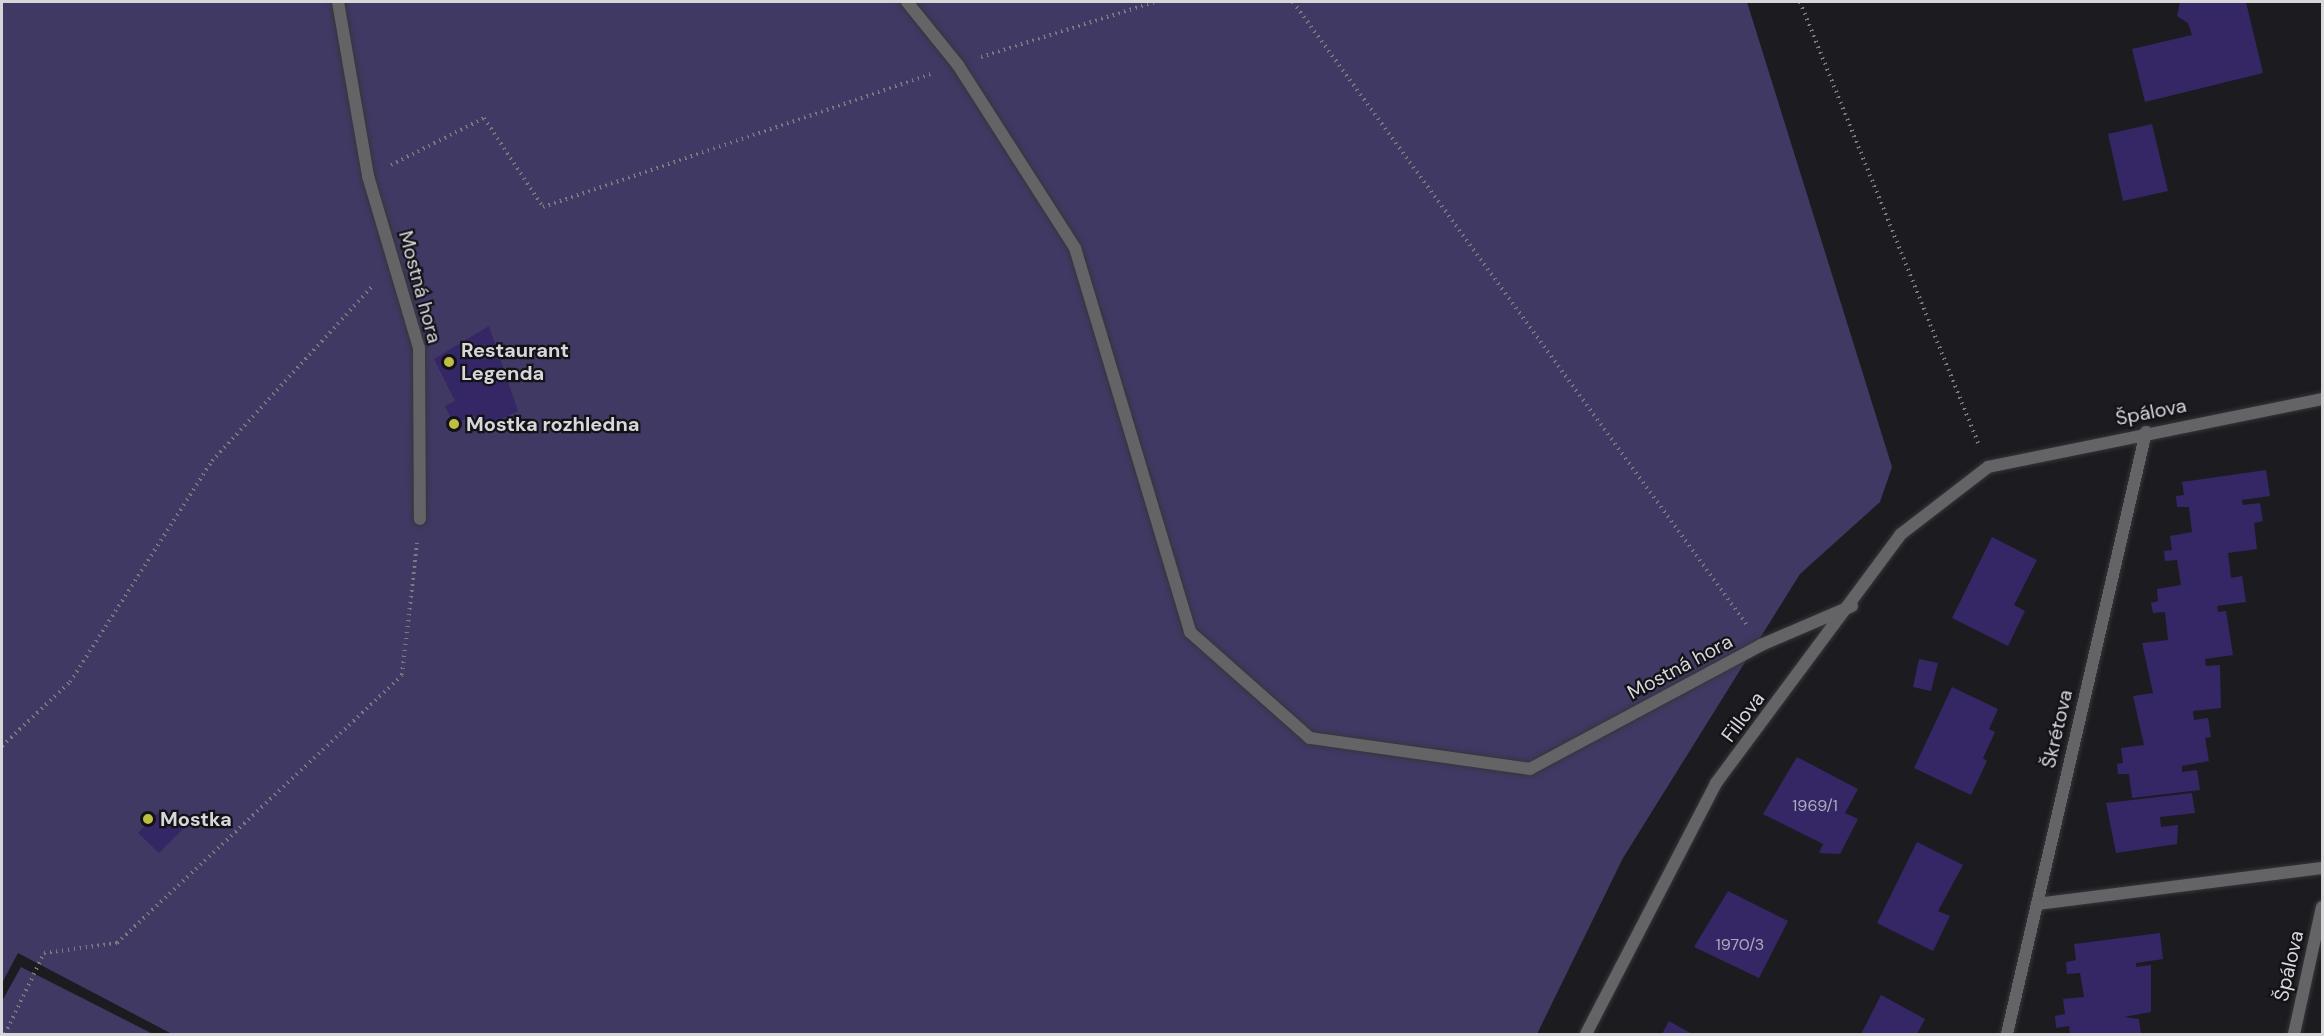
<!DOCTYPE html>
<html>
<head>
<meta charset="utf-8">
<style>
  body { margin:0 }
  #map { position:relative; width:2324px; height:1036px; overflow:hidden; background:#1c1b20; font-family:"DM Sans",sans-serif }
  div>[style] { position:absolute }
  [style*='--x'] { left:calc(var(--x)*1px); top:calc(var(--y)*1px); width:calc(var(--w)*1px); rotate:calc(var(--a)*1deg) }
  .green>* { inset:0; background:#403963 }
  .building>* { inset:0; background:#352766 }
  .path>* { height:4px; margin-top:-2px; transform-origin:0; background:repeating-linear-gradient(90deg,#7b7a7e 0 1.5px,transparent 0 6px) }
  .roads { filter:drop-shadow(0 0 2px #36353a) drop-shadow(0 0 2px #36353a) }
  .street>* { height:12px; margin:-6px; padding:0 6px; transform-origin:6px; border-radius:6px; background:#646467 }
  .dots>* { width:16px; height:16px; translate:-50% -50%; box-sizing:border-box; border:3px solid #131217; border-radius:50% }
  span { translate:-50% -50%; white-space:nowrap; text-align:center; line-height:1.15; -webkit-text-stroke:4.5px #131217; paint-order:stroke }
  .number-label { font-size:16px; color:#aeabbd }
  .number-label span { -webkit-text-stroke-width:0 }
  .street-label { font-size:20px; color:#d7d7da }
  .poi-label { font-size:20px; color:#d7d7da; font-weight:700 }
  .left { translate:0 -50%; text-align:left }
  .frame { position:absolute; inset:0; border:3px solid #d7d7da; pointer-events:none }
</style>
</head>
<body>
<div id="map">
  <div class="green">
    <i style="clip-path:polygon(2px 2px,1747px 2px,1892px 467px,1880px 502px,1800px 574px,1623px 858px,1537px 1034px,172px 1034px,18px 953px,2px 983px)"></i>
    <i style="clip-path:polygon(21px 967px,153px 1034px,2px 1034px,2px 1001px)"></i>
  </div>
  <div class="building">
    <i style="clip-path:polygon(2180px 2px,2246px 2px,2263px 73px,2145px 102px,2132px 49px,2192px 35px,2188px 23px,2177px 16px)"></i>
    <i style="clip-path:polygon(2152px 124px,2168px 191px,2123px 201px,2108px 134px)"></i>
    <i style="clip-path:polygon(489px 326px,518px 411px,480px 429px,474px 415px,454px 424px,445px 406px,455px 401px,434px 359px)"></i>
    <i style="clip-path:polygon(2266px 470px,2270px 496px,2242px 500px,2243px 505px,2260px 503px,2263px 521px,2254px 523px,2257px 549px,2228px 553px,2231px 578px,2242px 576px,2246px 602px,2217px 606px,2218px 612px,2226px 611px,2233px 655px,2205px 659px,2206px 666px,2220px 665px,2221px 708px,2193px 711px,2194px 720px,2208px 718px,2211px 737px,2205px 738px,2209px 761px,2182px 766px,2182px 772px,2197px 770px,2200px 790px,2132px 798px,2129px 774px,2118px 774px,2117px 764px,2123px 763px,2121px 748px,2144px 745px,2133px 696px,2153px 693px,2142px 643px,2168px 640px,2165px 612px,2153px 613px,2151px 603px,2158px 601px,2157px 589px,2181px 585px,2177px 560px,2165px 561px,2164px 551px,2172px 550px,2170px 536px,2192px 532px,2189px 507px,2177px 507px,2176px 496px,2184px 495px,2182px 482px)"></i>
    <i style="clip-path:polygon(1992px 537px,2037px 560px,2014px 605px,2025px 611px,2008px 646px,1952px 618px)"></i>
    <i style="clip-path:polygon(1919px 659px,1938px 663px,1931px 691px,1913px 687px)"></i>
    <i style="clip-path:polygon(1952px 687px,1998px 709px,1989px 729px,1995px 732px,1983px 758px,1987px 761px,1971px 795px,1914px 768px)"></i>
    <i style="clip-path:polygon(1797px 757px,1858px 789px,1845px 813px,1858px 819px,1840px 854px,1819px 853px,1823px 844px,1763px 814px)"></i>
    <i style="clip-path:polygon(2192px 793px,2195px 813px,2160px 817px,2161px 827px,2178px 825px,2177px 844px,2116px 853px,2106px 803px)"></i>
    <i style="clip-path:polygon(163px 808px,184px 828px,159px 853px,138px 833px)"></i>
    <i style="clip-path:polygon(1917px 842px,1963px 865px,1938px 911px,1950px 916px,1933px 951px,1877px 923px)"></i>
    <i style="clip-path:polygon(1728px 891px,1788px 921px,1759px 978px,1694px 947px)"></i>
    <i style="clip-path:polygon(2160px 933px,2163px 959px,2136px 963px,2136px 967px,2151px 965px,2151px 1012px,2124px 1017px,2139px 1019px,2141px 1034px,2070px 1034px,2069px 1026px,2056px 1028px,2055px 1016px,2065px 1014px,2063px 999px,2084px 997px,2080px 973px,2067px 974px,2066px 962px,2076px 960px,2074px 944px)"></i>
    <i style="clip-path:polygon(1881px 995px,1925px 1019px,1917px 1034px,1861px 1034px)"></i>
    <i style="clip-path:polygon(1669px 1021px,1692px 1034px,1702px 1034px,1662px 1034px)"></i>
  </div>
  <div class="path">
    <i style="--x:1293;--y:2;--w:771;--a:53.92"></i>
    <i style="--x:1800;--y:2;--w:477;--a:68"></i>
    <i style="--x:981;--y:57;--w:182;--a:-17.6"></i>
    <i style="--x:391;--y:165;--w:104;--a:-26.8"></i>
    <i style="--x:484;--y:118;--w:107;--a:56.5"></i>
    <i style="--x:543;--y:207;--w:410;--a:-18.9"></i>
    <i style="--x:2;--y:746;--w:93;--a:-43.3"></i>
    <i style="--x:70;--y:682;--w:263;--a:-57.3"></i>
    <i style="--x:212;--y:461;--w:240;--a:-47.5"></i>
    <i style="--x:5;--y:1034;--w:90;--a:-64.3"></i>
    <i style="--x:44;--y:953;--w:74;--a:-7.8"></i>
    <i style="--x:117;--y:943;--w:391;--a:-43.2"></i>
    <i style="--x:402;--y:675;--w:133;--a:-83.5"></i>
  </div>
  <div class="roads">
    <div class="street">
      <i style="--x:338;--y:2;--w:177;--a:80.2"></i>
      <i style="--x:368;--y:176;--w:179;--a:73.5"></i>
      <i style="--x:419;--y:348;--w:171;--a:89.7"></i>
      <i style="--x:907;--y:2;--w:81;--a:51"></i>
      <i style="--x:958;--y:65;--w:217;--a:57.4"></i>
      <i style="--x:1075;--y:248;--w:401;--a:73.3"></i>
      <i style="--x:1190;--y:632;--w:160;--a:41.5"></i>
      <i style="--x:1310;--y:738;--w:222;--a:8"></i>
      <i style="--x:1530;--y:769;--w:262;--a:-28.2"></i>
      <i style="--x:1761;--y:645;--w:99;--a:-23.2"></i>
      <i style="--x:2037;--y:904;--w:287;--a:-7.2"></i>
      <i style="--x:1586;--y:1034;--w:283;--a:-62.6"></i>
      <i style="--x:1716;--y:783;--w:310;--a:-53.4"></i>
      <i style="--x:1901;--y:534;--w:110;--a:-37.6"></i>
      <i style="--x:1988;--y:467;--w:341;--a:-11.5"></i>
      <i style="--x:2007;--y:1034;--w:618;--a:-77"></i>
      <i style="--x:2294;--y:1034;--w:130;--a:-77.6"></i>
    </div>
  </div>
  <div class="dots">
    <i style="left:449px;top:362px;background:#bebf42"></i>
    <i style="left:454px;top:424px;background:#bebf42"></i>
    <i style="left:148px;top:819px;background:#bebf42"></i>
  </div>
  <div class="number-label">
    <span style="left:1815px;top:806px">1969/1</span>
    <span style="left:1740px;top:945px">1970/3</span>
  </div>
  <div class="street-label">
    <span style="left:420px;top:287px;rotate:75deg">Mostná hora</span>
    <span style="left:2151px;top:412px;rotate:-11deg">Špálova</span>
    <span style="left:1680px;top:667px;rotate:-28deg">Mostná hora</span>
    <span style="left:1743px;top:717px;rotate:-53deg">Fillova</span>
    <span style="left:2057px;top:729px;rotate:-77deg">Škrétova</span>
    <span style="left:2289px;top:966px;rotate:-77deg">Špálova</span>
  </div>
  <div class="poi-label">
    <span class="left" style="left:461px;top:362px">Restaurant<br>Legenda</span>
    <span class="left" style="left:466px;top:424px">Mostka rozhledna</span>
    <span class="left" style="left:160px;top:819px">Mostka</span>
  </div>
  <div class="frame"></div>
</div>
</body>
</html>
